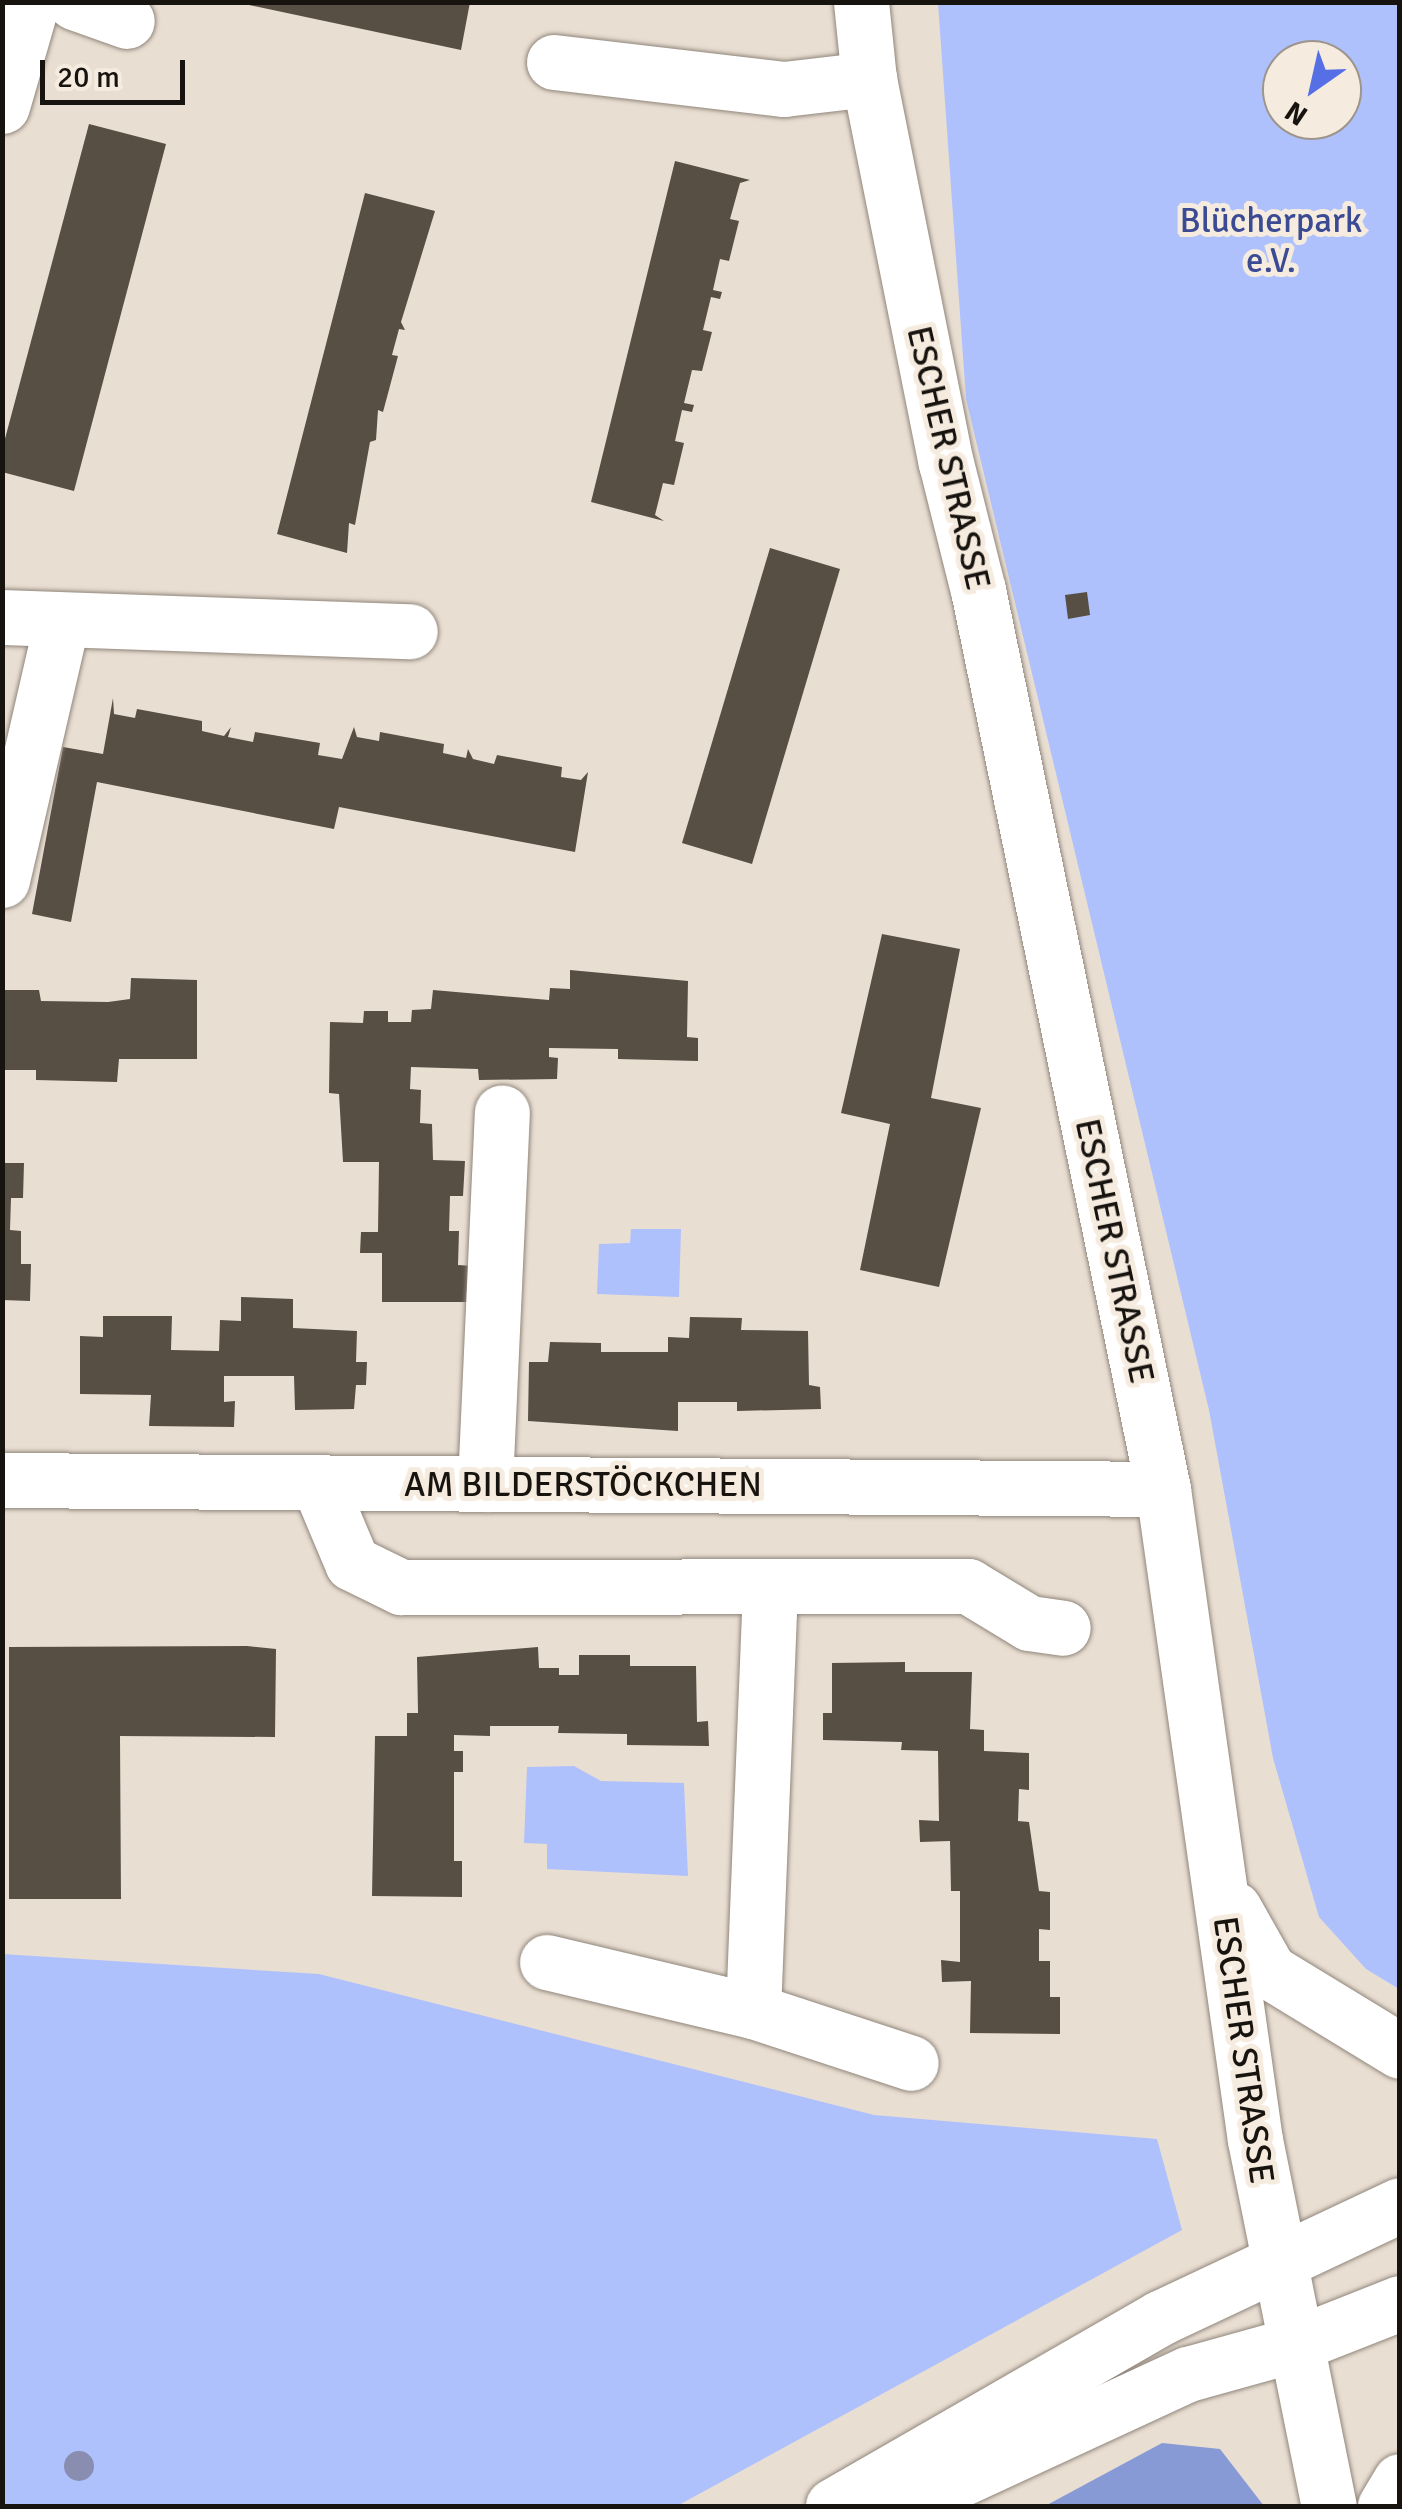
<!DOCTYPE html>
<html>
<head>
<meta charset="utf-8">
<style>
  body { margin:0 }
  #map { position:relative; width:1402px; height:2509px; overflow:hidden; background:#e9ded2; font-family:Signika,sans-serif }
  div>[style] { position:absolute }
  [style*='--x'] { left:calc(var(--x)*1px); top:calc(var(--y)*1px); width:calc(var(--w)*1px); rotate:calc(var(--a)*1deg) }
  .green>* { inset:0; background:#afc1fc }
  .forest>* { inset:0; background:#889ad6 }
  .building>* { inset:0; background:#574e44 }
  .roads { filter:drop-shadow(0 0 2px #90867b) drop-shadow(0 0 2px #90867b) }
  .minor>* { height:55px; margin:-27.5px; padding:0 27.5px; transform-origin:27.5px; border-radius:27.5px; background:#fff }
  .trees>* { width:30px; height:30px; margin:-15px; border-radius:50%; background:#898daf }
  span { translate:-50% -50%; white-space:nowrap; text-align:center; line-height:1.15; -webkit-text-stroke:10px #f6ebdf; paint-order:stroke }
  .park-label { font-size:35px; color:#3a4a93 }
  .street-label { font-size:35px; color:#17130f }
  .frame { position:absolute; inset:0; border:5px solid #17130f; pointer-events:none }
  .north { position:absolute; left:1262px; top:40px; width:100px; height:100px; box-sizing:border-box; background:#f6ebdf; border:2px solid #9d958c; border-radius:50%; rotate:214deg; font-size:28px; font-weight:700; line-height:40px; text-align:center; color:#17130f }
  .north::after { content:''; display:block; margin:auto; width:35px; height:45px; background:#576fe5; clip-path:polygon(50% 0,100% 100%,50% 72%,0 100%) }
  .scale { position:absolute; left:40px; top:60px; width:145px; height:45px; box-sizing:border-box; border:5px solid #17130f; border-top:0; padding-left:12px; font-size:30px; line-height:35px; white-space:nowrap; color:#17130f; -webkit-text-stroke:8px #f6ebdf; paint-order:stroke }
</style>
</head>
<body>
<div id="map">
  <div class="green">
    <i style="clip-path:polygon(evenodd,938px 3px,1399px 3px,1399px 1989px,1366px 1969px,1319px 1917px,1273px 1758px,1209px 1410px,966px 399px,938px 3px,1282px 60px,1342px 60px,1342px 120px,1282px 120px,1282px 60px)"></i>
    <i style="clip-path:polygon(631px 1229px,681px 1229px,679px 1297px,597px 1294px,599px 1244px,630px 1243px)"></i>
    <i style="clip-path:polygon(574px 1766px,601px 1781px,684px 1783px,688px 1876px,547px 1869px,547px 1844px,524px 1843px,527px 1767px)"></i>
    <i style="clip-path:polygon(2px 1954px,319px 1974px,874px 2115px,1157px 2139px,1182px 2230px,677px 2506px,3px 2506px)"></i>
  </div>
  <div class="forest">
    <i style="clip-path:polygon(1162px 2443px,1220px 2449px,1264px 2506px,1045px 2506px)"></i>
  </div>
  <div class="building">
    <i style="clip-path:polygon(235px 2px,470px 2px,461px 50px)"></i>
    <i style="clip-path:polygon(89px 124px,166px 144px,74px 491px,2px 472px,2px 450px)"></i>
    <i style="clip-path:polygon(675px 161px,750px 180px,740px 183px,730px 219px,739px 221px,729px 261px,720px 259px,713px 290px,722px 292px,720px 299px,711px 297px,703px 330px,712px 332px,702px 371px,692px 370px,684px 403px,694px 405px,692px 412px,682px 410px,675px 441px,684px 443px,674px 485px,663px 483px,655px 515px,664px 521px,591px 502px)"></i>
    <i style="clip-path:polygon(365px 193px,435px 211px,401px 322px,405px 330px,399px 329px,392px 355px,398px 356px,383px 412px,378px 410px,376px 440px,370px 442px,355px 525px,349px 523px,347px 553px,277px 534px)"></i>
    <i style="clip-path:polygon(770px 548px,840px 569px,752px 864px,682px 843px)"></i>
    <i style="clip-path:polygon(1087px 592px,1090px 615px,1068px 619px,1065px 595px)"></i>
    <i style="clip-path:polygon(113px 698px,114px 714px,135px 718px,137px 709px,202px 721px,202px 731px,224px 736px,231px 727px,228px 737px,253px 742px,255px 732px,320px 743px,318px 755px,342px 759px,354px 727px,357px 737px,379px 741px,380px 732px,444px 744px,443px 753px,466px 758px,468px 749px,473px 759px,494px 764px,497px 755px,562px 767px,561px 777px,581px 780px,588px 772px,575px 852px,339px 807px,334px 829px,97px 782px,71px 922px,32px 914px,63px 747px,103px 754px)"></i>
    <i style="clip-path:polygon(882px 934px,960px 949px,931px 1098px,981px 1108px,939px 1287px,860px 1270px,890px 1124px,841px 1113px)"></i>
    <i style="clip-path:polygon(570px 970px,688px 981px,687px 1037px,698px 1038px,698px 1061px,618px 1059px,618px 1049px,549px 1048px,549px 1057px,558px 1058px,557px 1079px,479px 1080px,478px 1069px,411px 1067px,410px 1089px,421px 1090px,420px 1123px,432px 1124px,433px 1160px,465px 1161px,463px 1196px,450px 1196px,449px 1231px,459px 1231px,458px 1265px,472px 1266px,470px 1302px,382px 1302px,382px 1253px,360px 1253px,361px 1232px,378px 1232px,379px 1162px,343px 1162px,339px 1094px,329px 1093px,330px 1022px,363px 1023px,364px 1011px,388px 1011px,388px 1022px,411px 1022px,412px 1010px,431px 1009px,433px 990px,549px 1000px,550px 988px,570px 989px)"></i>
    <i style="clip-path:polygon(131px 978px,197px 980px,197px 1059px,119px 1059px,117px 1082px,36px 1080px,36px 1070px,2px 1070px,2px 990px,39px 990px,41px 1001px,108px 1002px,130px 999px)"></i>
    <i style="clip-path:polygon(2px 1163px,24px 1163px,23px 1198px,11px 1198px,10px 1230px,21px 1231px,21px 1264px,31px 1264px,30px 1301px,2px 1300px)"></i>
    <i style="clip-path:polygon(241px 1297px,293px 1299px,293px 1328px,357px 1331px,356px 1362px,367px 1362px,366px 1385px,356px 1385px,354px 1409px,295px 1410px,294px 1376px,224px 1376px,224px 1402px,235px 1401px,234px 1427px,149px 1426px,151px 1395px,80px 1394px,80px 1336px,103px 1337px,103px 1316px,172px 1316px,171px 1350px,219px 1351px,220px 1320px,241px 1321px)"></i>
    <i style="clip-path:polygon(690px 1317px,742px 1318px,741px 1330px,808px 1331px,809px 1385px,820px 1387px,821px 1409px,737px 1411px,737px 1402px,678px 1402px,678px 1431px,528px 1421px,529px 1362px,548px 1362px,550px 1342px,601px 1343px,601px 1352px,668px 1352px,668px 1337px,689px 1338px)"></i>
    <i style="clip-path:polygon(247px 1646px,276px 1649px,275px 1737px,120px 1736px,121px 1899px,9px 1899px,9px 1647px)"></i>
    <i style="clip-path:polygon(538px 1647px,539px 1668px,559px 1668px,559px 1675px,579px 1675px,579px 1655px,630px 1655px,630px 1666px,696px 1666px,697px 1722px,708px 1721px,709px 1746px,627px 1745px,627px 1734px,558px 1733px,559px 1726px,490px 1726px,490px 1736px,454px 1735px,454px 1751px,463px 1751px,463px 1772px,454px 1772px,454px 1861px,462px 1861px,462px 1897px,372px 1896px,375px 1736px,407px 1736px,407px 1713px,418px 1713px,417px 1657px)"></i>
    <i style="clip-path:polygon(905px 1662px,905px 1672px,972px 1672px,970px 1729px,984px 1730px,984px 1751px,1029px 1753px,1029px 1790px,1019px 1789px,1018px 1821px,1029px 1822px,1039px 1891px,1050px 1892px,1050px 1930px,1039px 1929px,1039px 1961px,1050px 1961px,1050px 1997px,1060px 1997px,1060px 2034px,970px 2033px,971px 1981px,942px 1982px,941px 1960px,960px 1962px,960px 1891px,951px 1891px,950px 1841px,920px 1842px,919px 1820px,939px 1821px,938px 1751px,901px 1750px,902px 1742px,823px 1740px,823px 1713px,832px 1713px,832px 1663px)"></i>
  </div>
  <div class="roads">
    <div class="minor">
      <i style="--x:74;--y:2;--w:56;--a:19.7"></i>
      <i style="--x:861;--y:2;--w:77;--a:84.1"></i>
      <i style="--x:869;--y:79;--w:392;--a:78.7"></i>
      <i style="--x:946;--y:463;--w:131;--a:75.9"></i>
      <i style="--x:978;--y:590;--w:918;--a:78.37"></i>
      <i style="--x:1163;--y:1489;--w:657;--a:81.96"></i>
      <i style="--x:1255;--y:2140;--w:373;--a:78.6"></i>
      <i style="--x:554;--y:62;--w:232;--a:6.7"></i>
      <i style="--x:784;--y:89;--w:86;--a:-6.7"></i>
      <i style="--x:2;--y:106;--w:108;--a:-73.9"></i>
      <i style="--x:2;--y:617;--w:408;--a:2"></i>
      <i style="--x:2;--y:880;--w:263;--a:-77"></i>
      <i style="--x:2;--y:1480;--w:1161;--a:0.44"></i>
      <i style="--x:318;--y:1482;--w:88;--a:67.2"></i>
      <i style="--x:352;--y:1563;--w:55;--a:26.1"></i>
      <i style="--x:401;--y:1587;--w:567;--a:-0.1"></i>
      <i style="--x:968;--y:1586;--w:71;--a:31.2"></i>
      <i style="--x:1029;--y:1623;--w:34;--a:8"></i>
      <i style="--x:485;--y:1484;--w:372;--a:-87.4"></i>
      <i style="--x:1234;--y:1909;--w:71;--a:60.6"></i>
      <i style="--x:1269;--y:1971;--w:153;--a:31.4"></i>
      <i style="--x:547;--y:1962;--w:212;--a:13.4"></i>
      <i style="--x:753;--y:2011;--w:425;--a:-87.7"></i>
      <i style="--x:753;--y:2011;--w:166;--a:18.2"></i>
      <i style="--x:833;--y:2506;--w:377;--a:-29.9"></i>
      <i style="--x:1160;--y:2318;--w:265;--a:-25.2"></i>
      <i style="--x:902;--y:2506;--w:315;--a:-24.8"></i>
      <i style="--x:1188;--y:2374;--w:112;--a:-15.5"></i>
      <i style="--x:1296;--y:2344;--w:112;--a:-21.5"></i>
      <i style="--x:1385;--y:2506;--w:29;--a:-59"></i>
    </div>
  </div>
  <div class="trees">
    <i style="left:79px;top:2466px"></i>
  </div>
  <div class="park-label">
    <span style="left:1271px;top:241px">Blücherpark<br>e.V.</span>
  </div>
  <div class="street-label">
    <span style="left:948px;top:458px;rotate:77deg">ESCHER STRASSE</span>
    <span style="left:1114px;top:1251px;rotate:78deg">ESCHER STRASSE</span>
    <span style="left:583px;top:1485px">AM BILDERSTÖCKCHEN</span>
    <span style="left:1243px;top:2050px;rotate:82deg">ESCHER STRASSE</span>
  </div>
  <div class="frame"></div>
  <div class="north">N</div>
  <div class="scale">20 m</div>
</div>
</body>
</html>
